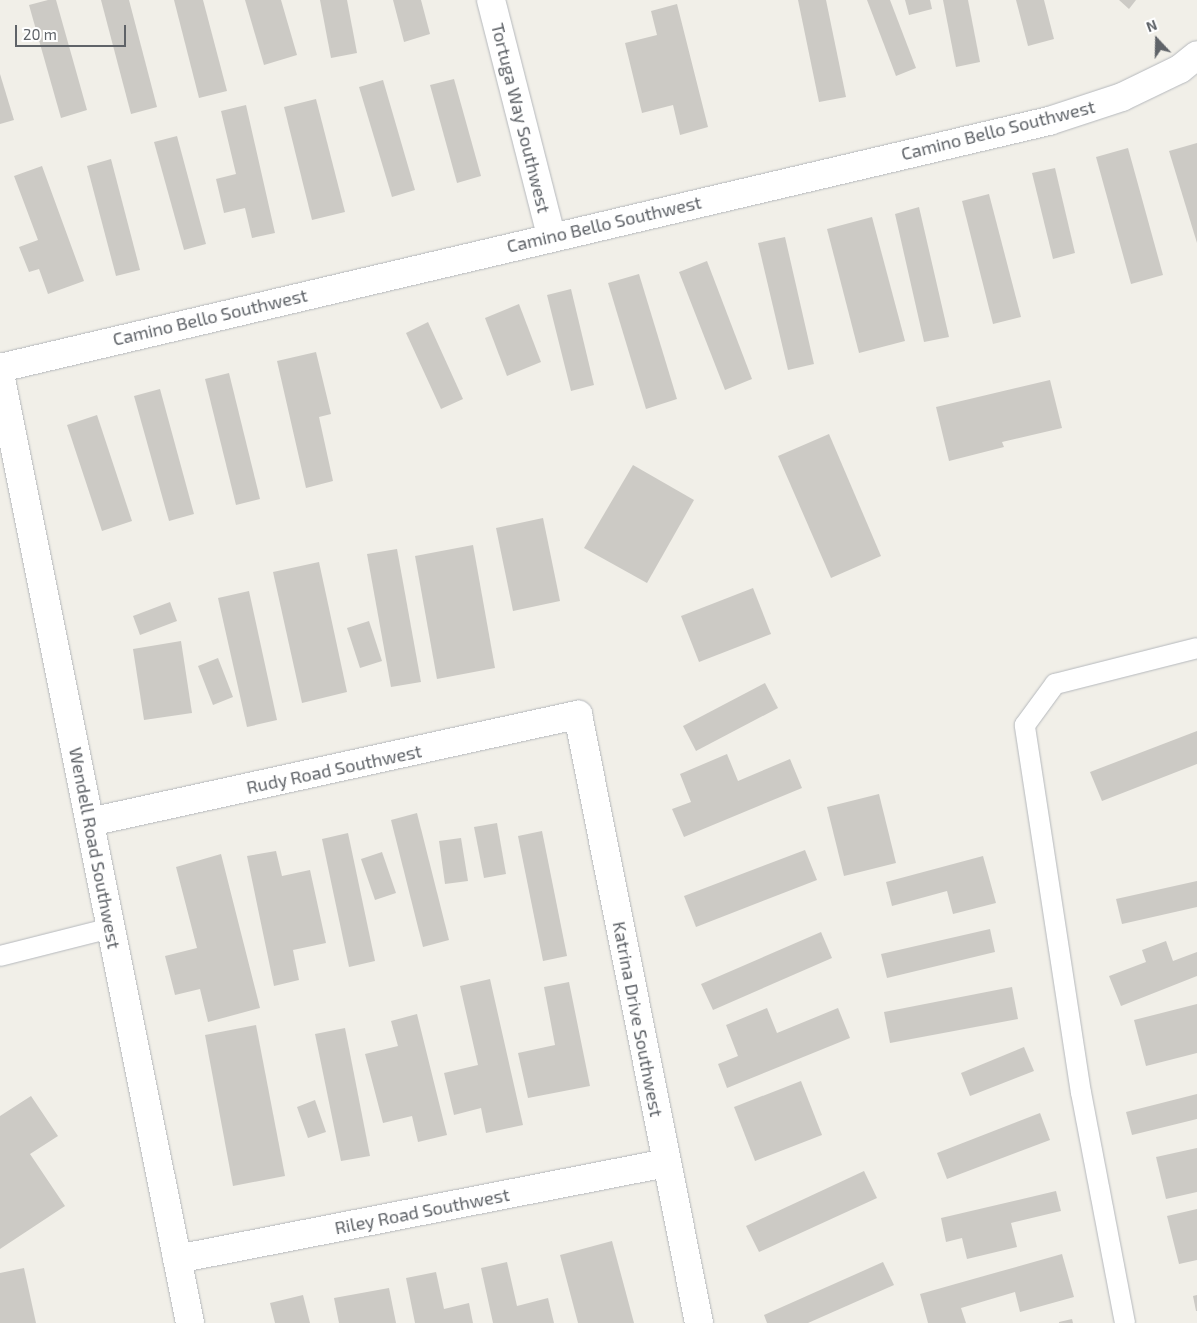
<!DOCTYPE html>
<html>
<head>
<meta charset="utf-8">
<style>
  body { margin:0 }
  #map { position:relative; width:1197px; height:1323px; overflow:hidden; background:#f1efe8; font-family:"Exo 2",sans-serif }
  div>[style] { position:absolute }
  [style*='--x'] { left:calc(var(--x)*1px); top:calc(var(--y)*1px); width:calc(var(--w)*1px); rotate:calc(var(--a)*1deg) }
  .building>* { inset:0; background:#cccac5 }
  .roads { filter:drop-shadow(0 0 1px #b5b8bc) drop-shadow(0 0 1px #b5b8bc) }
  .service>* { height:20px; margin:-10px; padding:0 10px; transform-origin:10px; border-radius:10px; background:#fff }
  .minor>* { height:28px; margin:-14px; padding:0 14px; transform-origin:14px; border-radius:14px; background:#fff }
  span { translate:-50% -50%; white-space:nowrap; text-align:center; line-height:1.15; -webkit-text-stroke:4.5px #fff; paint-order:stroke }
  .street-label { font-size:18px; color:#5f6368 }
  .north { position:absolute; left:1132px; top:15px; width:50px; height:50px; -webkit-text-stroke:4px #fff; paint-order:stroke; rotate:339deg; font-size:14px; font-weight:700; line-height:20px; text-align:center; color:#5f6368 }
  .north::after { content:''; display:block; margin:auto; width:18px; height:22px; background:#5f6368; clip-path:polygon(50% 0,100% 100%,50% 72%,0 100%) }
  .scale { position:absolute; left:15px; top:25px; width:111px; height:22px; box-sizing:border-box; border:2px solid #5f6368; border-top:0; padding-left:6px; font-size:15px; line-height:18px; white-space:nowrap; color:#5f6368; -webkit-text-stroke:4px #fff; paint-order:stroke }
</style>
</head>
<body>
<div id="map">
  <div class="building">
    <i style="clip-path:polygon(48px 0,56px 0,87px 110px,61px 118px,29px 5px)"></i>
    <i style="clip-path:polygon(101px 0,129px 0,157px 107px,131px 114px)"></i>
    <i style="clip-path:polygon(174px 0,203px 0,227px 91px,199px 98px)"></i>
    <i style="clip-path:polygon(245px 0,281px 0,297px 55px,264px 65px)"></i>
    <i style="clip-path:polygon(320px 0,347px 0,357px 53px,331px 58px)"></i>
    <i style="clip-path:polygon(393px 0,421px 0,430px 34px,404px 42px)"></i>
    <i style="clip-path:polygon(798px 0,826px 0,846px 97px,819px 102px)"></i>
    <i style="clip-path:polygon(867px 0,890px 0,916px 68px,896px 76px)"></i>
    <i style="clip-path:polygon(905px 0,930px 0,932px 9px,909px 15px)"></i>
    <i style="clip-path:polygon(943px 0,968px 0,980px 62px,956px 67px)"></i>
    <i style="clip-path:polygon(1016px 0,1044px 0,1054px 39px,1028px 46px)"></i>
    <i style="clip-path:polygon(1119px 0,1136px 0,1129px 9px)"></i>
    <i style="clip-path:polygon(677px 4px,708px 127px,680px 135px,673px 105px,642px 113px,625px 43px,657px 35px,651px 11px)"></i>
    <i style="clip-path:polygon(0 74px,14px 120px,0 124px)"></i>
    <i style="clip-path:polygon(454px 79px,481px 176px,457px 183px,430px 85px)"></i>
    <i style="clip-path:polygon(383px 80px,415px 190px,392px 197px,359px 87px)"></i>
    <i style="clip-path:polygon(316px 99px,345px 212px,312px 220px,284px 107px)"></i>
    <i style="clip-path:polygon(246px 105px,275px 233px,252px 238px,245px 208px,224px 213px,216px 179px,236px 174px,221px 111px)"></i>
    <i style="clip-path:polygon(177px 136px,206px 244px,184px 250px,154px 142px)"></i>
    <i style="clip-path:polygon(1197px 143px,1197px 243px,1169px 151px)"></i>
    <i style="clip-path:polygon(1128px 148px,1163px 275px,1131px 284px,1096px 157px)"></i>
    <i style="clip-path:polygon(111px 159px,140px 270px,116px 276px,87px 166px)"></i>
    <i style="clip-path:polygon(42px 166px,84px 281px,48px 294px,39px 269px,29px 272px,19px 247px,38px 240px,14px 176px)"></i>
    <i style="clip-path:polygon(1055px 168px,1075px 253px,1053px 259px,1032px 173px)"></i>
    <i style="clip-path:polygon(989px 194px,1021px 317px,993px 324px,962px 201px)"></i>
    <i style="clip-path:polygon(919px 207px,949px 337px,924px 342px,895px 214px)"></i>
    <i style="clip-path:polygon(872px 217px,905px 341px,859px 353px,827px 229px)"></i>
    <i style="clip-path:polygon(785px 237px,814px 364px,788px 370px,758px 243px)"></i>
    <i style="clip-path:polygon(707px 261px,752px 379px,725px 390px,679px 272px)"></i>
    <i style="clip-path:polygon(639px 274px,677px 399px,646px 409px,608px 283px)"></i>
    <i style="clip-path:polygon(571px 289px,594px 385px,571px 391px,547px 295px)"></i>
    <i style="clip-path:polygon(519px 304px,541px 362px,507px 376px,485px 318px)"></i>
    <i style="clip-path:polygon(428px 322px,463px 399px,441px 409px,406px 333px)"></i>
    <i style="clip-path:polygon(316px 352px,331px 414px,319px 417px,333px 481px,306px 488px,277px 361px)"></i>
    <i style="clip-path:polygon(229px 373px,260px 499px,236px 505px,205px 379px)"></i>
    <i style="clip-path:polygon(1050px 380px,1062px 428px,1002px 442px,1004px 447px,949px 461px,936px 407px)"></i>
    <i style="clip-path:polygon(160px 389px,194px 514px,169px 521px,134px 396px)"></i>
    <i style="clip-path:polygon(97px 415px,132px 521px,102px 531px,67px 425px)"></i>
    <i style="clip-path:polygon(829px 434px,881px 556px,831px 578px,778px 456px)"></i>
    <i style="clip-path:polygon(633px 465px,694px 500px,647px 583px,584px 548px)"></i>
    <i style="clip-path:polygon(543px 518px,560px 601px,513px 611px,496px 528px)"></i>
    <i style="clip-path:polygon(473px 545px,495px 668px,437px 679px,415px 556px)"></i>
    <i style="clip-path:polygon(397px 549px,421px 682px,391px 687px,367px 554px)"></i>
    <i style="clip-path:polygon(319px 562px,347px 692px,302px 703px,273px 572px)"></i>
    <i style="clip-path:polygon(753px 588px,771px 634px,699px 662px,681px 616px)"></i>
    <i style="clip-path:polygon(249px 591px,277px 720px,247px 727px,218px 598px)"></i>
    <i style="clip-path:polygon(170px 602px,177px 621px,140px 635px,133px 616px)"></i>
    <i style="clip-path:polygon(369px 621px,382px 661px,360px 668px,347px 628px)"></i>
    <i style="clip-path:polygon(181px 641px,192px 713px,144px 720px,133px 649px)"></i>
    <i style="clip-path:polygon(218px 658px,233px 697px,213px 705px,198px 666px)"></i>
    <i style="clip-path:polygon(765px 683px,778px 708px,696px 751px,683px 726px)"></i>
    <i style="clip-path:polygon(1197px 731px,1197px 764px,1102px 801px,1090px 772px)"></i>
    <i style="clip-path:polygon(727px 754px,738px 781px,790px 759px,802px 788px,684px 837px,672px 809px,691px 802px,680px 774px)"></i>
    <i style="clip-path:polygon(879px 794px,896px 863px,844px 876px,827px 807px)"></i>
    <i style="clip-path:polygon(417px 813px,449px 940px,423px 947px,391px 820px)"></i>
    <i style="clip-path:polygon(497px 823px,506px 874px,484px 878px,474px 827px)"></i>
    <i style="clip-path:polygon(542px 831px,567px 956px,543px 961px,518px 836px)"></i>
    <i style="clip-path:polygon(348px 833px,375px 961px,349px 967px,322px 839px)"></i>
    <i style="clip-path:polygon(461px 838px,468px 881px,445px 884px,439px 841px)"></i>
    <i style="clip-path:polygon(805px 850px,817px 880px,696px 927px,684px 896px)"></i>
    <i style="clip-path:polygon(276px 851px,282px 876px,310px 870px,326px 943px,293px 950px,299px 980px,274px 986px,247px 856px)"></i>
    <i style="clip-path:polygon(382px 852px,396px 893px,375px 900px,361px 859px)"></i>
    <i style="clip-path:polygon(221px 854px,260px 1008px,208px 1022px,200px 989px,175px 995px,165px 956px,197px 948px,176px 867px)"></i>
    <i style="clip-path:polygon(983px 856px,996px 903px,953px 914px,947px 891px,892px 906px,886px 882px)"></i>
    <i style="clip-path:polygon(1197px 881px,1197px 907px,1122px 924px,1116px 899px)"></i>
    <i style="clip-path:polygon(990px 929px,995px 952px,887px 978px,881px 954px)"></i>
    <i style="clip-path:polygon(821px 932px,832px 958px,713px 1010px,701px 984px)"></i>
    <i style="clip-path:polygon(1166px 941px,1173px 961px,1197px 952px,1197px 976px,1121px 1006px,1109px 976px,1146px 962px,1142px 950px)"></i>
    <i style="clip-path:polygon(490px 979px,523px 1125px,486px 1133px,481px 1108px,454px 1115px,444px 1073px,478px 1065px,460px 986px)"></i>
    <i style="clip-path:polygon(569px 982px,590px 1086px,528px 1098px,518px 1053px,555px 1045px,544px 987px)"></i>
    <i style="clip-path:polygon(1012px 987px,1018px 1019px,890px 1043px,884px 1012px)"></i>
    <i style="clip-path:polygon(1197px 1004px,1197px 1053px,1146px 1066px,1134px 1020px)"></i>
    <i style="clip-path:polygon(767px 1008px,777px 1033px,838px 1008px,850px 1038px,727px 1088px,718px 1064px,738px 1056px,726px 1025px)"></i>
    <i style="clip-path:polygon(417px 1014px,447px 1135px,418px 1142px,412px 1116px,383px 1123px,365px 1054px,398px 1046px,391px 1021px)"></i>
    <i style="clip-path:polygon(256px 1025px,285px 1176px,233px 1186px,205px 1035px)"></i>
    <i style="clip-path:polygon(345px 1028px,370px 1156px,341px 1161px,315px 1034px)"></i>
    <i style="clip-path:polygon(1024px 1047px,1034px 1071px,970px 1096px,961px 1073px)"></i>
    <i style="clip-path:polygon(801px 1081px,822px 1135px,755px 1161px,734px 1107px)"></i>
    <i style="clip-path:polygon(1197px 1094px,1197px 1119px,1132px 1135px,1126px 1112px)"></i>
    <i style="clip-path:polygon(31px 1096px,58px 1136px,30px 1154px,65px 1206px,0 1249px,0 1116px)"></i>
    <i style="clip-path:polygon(315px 1100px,326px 1132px,308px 1138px,297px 1107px)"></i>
    <i style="clip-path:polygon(1040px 1113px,1050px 1140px,947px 1179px,937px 1153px)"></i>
    <i style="clip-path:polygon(1197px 1148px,1197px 1192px,1166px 1199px,1156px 1157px)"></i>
    <i style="clip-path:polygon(864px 1171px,877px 1198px,759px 1252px,746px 1226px)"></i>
    <i style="clip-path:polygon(1056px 1191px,1061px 1211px,1011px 1223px,1017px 1247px,967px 1259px,962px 1238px,946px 1242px,941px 1218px)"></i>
    <i style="clip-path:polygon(1197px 1209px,1197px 1260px,1179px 1264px,1167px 1216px)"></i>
    <i style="clip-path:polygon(612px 1241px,634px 1323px,578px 1323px,560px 1255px)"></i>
    <i style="clip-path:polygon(1062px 1254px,1074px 1297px,1020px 1312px,1015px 1292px,961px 1308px,966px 1323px,928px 1323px,920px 1294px)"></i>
    <i style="clip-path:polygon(507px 1262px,517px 1306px,548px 1298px,554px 1323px,493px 1323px,481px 1268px)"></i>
    <i style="clip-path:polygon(883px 1262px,894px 1285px,808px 1323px,767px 1323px,764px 1315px)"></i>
    <i style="clip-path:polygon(24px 1268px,36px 1323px,0 1323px,0 1273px)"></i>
    <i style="clip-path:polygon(436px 1272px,444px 1309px,469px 1303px,473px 1323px,415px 1323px,406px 1278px)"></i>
    <i style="clip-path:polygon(389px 1288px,396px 1323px,339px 1323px,334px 1298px)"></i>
    <i style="clip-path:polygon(303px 1295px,310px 1323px,275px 1323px,270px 1303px)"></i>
    <i style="clip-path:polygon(1197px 1295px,1197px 1311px,1196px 1311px,1193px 1296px)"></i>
    <i style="clip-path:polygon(1072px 1319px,1073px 1323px,1059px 1323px,1059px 1322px)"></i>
  </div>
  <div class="roads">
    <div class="service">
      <i style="--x:0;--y:956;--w:114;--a:-14.2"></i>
      <i style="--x:1125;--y:1323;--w:234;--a:-100.8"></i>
      <i style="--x:1081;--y:1093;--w:372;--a:-98.7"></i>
      <i style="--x:1025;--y:725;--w:51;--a:-53.8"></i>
      <i style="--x:1055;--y:684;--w:146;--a:-14.2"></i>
    </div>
    <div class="minor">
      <i style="--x:491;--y:0;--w:244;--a:75.7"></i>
      <i style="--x:0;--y:368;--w:1078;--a:-13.25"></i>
      <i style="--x:1049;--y:121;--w:77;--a:-18.2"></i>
      <i style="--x:1122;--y:97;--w:64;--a:-25.8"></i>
      <i style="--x:1180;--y:69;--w:22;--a:-39"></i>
      <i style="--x:0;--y:374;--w:968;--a:78.68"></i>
      <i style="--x:90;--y:822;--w:500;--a:-12.4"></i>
      <i style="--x:578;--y:715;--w:620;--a:78.74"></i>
      <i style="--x:177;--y:1259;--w:498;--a:-11.1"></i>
    </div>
  </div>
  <div class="street-label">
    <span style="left:521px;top:118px;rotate:76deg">Tortuga Way Southwest</span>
    <span style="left:998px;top:130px;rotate:-14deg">Camino Bello Southwest</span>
    <span style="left:604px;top:224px;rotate:-13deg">Camino Bello Southwest</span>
    <span style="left:210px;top:317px;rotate:-13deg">Camino Bello Southwest</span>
    <span style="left:334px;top:769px;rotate:-12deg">Rudy Road Southwest</span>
    <span style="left:95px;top:848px;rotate:79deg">Wendell Road Southwest</span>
    <span style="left:638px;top:1019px;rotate:79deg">Katrina Drive Southwest</span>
    <span style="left:422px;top:1211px;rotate:-11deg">Riley Road Southwest</span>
  </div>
  <div class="north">N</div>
  <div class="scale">20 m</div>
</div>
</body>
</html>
